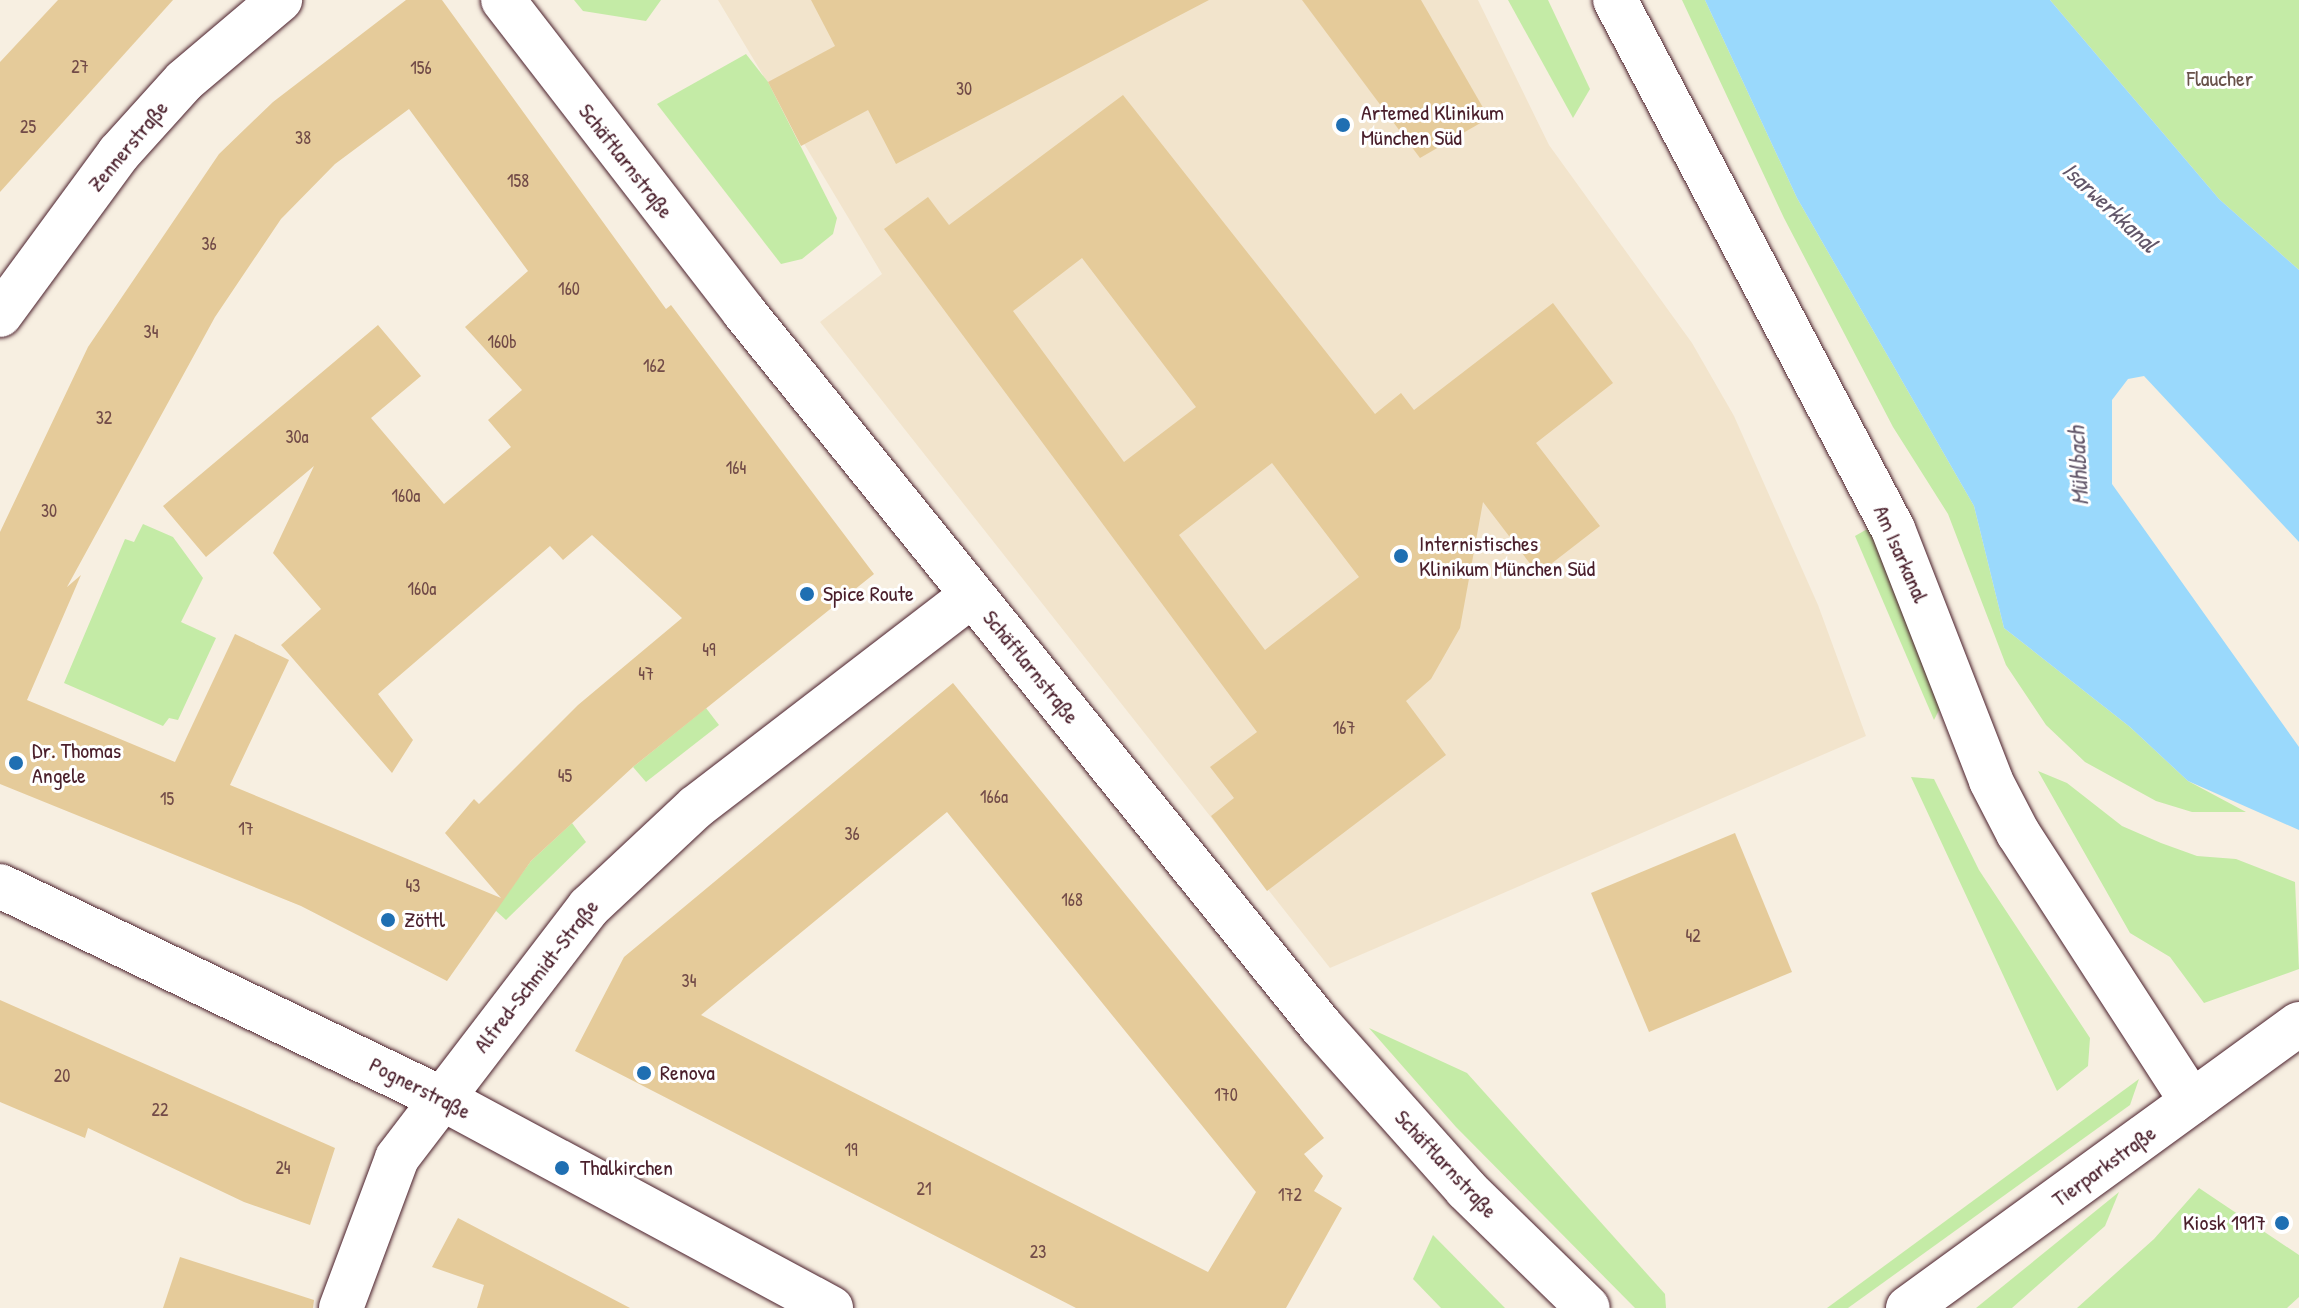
<!DOCTYPE html>
<html>
<head>
<meta charset="utf-8">
<style>
  body { margin:0 }
  #map { position:relative; width:2299px; height:1308px; overflow:hidden; background:#f7efe1; font-family:"Patrick Hand",sans-serif }
  div>[style] { position:absolute }
  [style*='--x'] { left:calc(var(--x)*1px); top:calc(var(--y)*1px); width:calc(var(--w)*1px); rotate:calc(var(--a)*1deg) }
  .built>* { inset:0; background:#f2e4cc }
  .green>* { inset:0; background:#c4eba6 }
  .water>* { inset:0; background:#9ad9fc }
  .building>* { inset:0; background:#e5cb9a }
  .roads { filter:drop-shadow(0 0 2px #4a1f2b) drop-shadow(0 0 2px #4a1f2b) }
  .minor>* { height:44px; margin:-22px; padding:0 22px; transform-origin:22px; border-radius:22px; background:#fff }
  .dots>* { width:22px; height:22px; translate:-50% -50%; box-sizing:border-box; border:4px solid #fff; border-radius:50% }
  span { translate:-50% -50%; white-space:nowrap; text-align:center; line-height:1.15; -webkit-text-stroke:6px #fff; paint-order:stroke }
  .number-label { font-size:18px; color:#714a47 }
  .number-label span { -webkit-text-stroke-width:0 }
  .park-label { font-size:22px; color:#68524a }
  .poi-label { font-size:22px; color:#4a1f2b }
  .left { translate:0 -50%; text-align:left }
  .right { translate:-100% -50%; text-align:right }
  .street-label { font-size:22px; color:#4a1f2b }
  .water-label { font-size:24px; color:#62576a; font-style:italic }
</style>
</head>
<body>
<div id="map">
  <div class="built">
    <i style="clip-path:polygon(718px 0,1478px 0,1549px 145px,1692px 343px,1734px 416px,1818px 605px,1866px 736px,1330px 968px,820px 322px,882px 274px)"></i>
  </div>
  <div class="green">
    <i style="clip-path:polygon(574px 0,661px 0,646px 21px,583px 11px)"></i>
    <i style="clip-path:polygon(1508px 0,1548px 0,1590px 89px,1573px 118px)"></i>
    <i style="clip-path:polygon(1682px 0,1705px 0,1797px 198px,1974px 506px,2004px 628px,2130px 727px,2188px 781px,2246px 812px,2192px 812px,2156px 801px,2085px 762px,2046px 725px,2006px 665px,1948px 514px,1893px 427px,1784px 218px)"></i>
    <i style="clip-path:polygon(2050px 0,2299px 0,2299px 270px,2219px 199px)"></i>
    <i style="clip-path:polygon(746px 54px,768px 82px,837px 218px,833px 234px,802px 259px,781px 264px,657px 104px)"></i>
    <i style="clip-path:polygon(143px 524px,173px 537px,203px 578px,181px 622px,216px 638px,178px 720px,169px 718px,163px 726px,64px 683px,125px 539px,134px 542px)"></i>
    <i style="clip-path:polygon(1869px 528px,1942px 704px,1934px 720px,1855px 536px)"></i>
    <i style="clip-path:polygon(706px 708px,719px 725px,646px 782px,633px 767px)"></i>
    <i style="clip-path:polygon(2038px 771px,2067px 783px,2122px 826px,2161px 843px,2197px 856px,2236px 859px,2295px 882px,2299px 969px,2204px 1003px,2170px 957px,2130px 933px)"></i>
    <i style="clip-path:polygon(1911px 777px,1934px 779px,1979px 870px,2090px 1038px,2088px 1066px,2057px 1091px)"></i>
    <i style="clip-path:polygon(572px 823px,586px 842px,506px 920px,495px 910px,531px 861px)"></i>
    <i style="clip-path:polygon(1369px 1028px,1467px 1073px,1665px 1294px,1666px 1308px,1635px 1308px,1456px 1127px)"></i>
    <i style="clip-path:polygon(2139px 1079px,2130px 1105px,1848px 1308px,1827px 1308px)"></i>
    <i style="clip-path:polygon(2199px 1188px,2299px 1255px,2299px 1297px,2287px 1308px,2077px 1308px,2154px 1239px)"></i>
    <i style="clip-path:polygon(2119px 1192px,2105px 1226px,2012px 1308px,1976px 1308px)"></i>
    <i style="clip-path:polygon(1433px 1235px,1505px 1308px,1441px 1308px,1413px 1279px)"></i>
  </div>
  <div class="water">
    <i style="clip-path:polygon(1705px 0,2050px 0,2219px 199px,2299px 270px,2299px 542px,2144px 376px,2128px 379px,2112px 400px,2112px 484px,2299px 747px,2299px 830px,2188px 781px,2130px 727px,2004px 628px,1974px 506px,1797px 198px)"></i>
  </div>
  <div class="building">
    <i style="clip-path:polygon(58px 0,173px 0,0 192px,0 62px)"></i>
    <i style="clip-path:polygon(evenodd,406px 0,442px 0,666px 309px,671px 305px,874px 574px,633px 767px,531px 861px,447px 981px,301px 906px,0 784px,0 532px,88px 347px,219px 154px,273px 102px,406px 0,409px 109px,528px 271px,465px 327px,522px 390px,488px 420px,511px 447px,444px 504px,371px 418px,421px 376px,378px 325px,163px 506px,206px 557px,314px 466px,273px 553px,321px 609px,281px 645px,392px 773px,413px 740px,378px 694px,550px 546px,563px 560px,592px 535px,682px 618px,578px 705px,479px 804px,474px 799px,445px 833px,501px 898px,230px 785px,289px 660px,235px 634px,175px 762px,27px 700px,81px 575px,67px 587px,215px 317px,281px 219px,335px 164px,409px 109px)"></i>
    <i style="clip-path:polygon(811px 0,1209px 0,896px 164px,868px 110px,801px 146px,768px 82px,835px 46px)"></i>
    <i style="clip-path:polygon(1302px 0,1421px 0,1489px 118px,1420px 158px)"></i>
    <i style="clip-path:polygon(evenodd,1123px 95px,1375px 414px,1401px 393px,1414px 410px,1553px 303px,1613px 383px,1536px 443px,1600px 526px,1538px 574px,1483px 502px,1460px 628px,1431px 679px,1406px 701px,1446px 755px,1267px 891px,1211px 816px,1234px 798px,1210px 767px,1257px 732px,884px 229px,928px 197px,949px 225px,1123px 95px,1082px 258px,1196px 407px,1124px 462px,1013px 311px,1082px 258px,1123px 95px,1272px 463px,1359px 577px,1265px 650px,1179px 535px,1272px 463px)"></i>
    <i style="clip-path:polygon(evenodd,953px 683px,1324px 1138px,1304px 1154px,1323px 1176px,1314px 1191px,1342px 1208px,1286px 1308px,1076px 1308px,575px 1051px,624px 957px,953px 683px,947px 812px,1256px 1192px,1208px 1272px,701px 1015px,947px 812px)"></i>
    <i style="clip-path:polygon(1735px 833px,1792px 972px,1649px 1032px,1591px 893px)"></i>
    <i style="clip-path:polygon(0 1000px,335px 1148px,310px 1225px,244px 1202px,88px 1128px,85px 1138px,0 1102px)"></i>
    <i style="clip-path:polygon(458px 1218px,630px 1308px,477px 1308px,484px 1285px,432px 1267px)"></i>
    <i style="clip-path:polygon(180px 1257px,314px 1300px,313px 1308px,163px 1308px)"></i>
  </div>
  <div class="roads">
    <div class="minor">
      <i style="--x:503;--y:0;--w:394;--a:52.3"></i>
      <i style="--x:744;--y:312;--w:918;--a:51.06"></i>
      <i style="--x:1321;--y:1026;--w:218;--a:48.3"></i>
      <i style="--x:1466;--y:1189;--w:170;--a:44.3"></i>
      <i style="--x:1615;--y:0;--w:598;--a:62.28"></i>
      <i style="--x:1893;--y:529;--w:270;--a:68.7"></i>
      <i style="--x:1991;--y:781;--w:59;--a:62.6"></i>
      <i style="--x:2018;--y:833;--w:320;--a:57.1"></i>
      <i style="--x:0;--y:315;--w:201;--a:-53.7"></i>
      <i style="--x:119;--y:153;--w:97;--a:-47.9"></i>
      <i style="--x:184;--y:81;--w:126;--a:-40.2"></i>
      <i style="--x:0;--y:886;--w:489;--a:25.7"></i>
      <i style="--x:441;--y:1098;--w:443;--a:28.3"></i>
      <i style="--x:341;--y:1308;--w:160;--a:-69.5"></i>
      <i style="--x:397;--y:1158;--w:316;--a:-52.6"></i>
      <i style="--x:589;--y:907;--w:146;--a:-43.1"></i>
      <i style="--x:696;--y:807;--w:348;--a:-37.5"></i>
      <i style="--x:1908;--y:1308;--w:483;--a:-36"></i>
    </div>
  </div>
  <div class="dots">
    <i style="left:1343px;top:125px;background:#1f6fb2"></i>
    <i style="left:1401px;top:556px;background:#1f6fb2"></i>
    <i style="left:807px;top:594px;background:#1f6fb2"></i>
    <i style="left:16px;top:763px;background:#1f6fb2"></i>
    <i style="left:388px;top:920px;background:#1f6fb2"></i>
    <i style="left:644px;top:1073px;background:#1f6fb2"></i>
    <i style="left:562px;top:1168px;background:#1f6fb2"></i>
    <i style="left:2282px;top:1223px;background:#1f6fb2"></i>
  </div>
  <div class="number-label">
    <span style="left:80px;top:67px">27</span>
    <span style="left:421px;top:68px">156</span>
    <span style="left:964px;top:89px">30</span>
    <span style="left:28px;top:127px">25</span>
    <span style="left:303px;top:138px">38</span>
    <span style="left:518px;top:181px">158</span>
    <span style="left:209px;top:244px">36</span>
    <span style="left:569px;top:289px">160</span>
    <span style="left:151px;top:332px">34</span>
    <span style="left:502px;top:342px">160b</span>
    <span style="left:654px;top:366px">162</span>
    <span style="left:104px;top:418px">32</span>
    <span style="left:297px;top:437px">30a</span>
    <span style="left:736px;top:468px">164</span>
    <span style="left:406px;top:496px">160a</span>
    <span style="left:49px;top:511px">30</span>
    <span style="left:422px;top:589px">160a</span>
    <span style="left:709px;top:650px">49</span>
    <span style="left:646px;top:674px">47</span>
    <span style="left:1344px;top:728px">167</span>
    <span style="left:565px;top:776px">45</span>
    <span style="left:994px;top:797px">166a</span>
    <span style="left:167px;top:799px">15</span>
    <span style="left:246px;top:829px">17</span>
    <span style="left:852px;top:834px">36</span>
    <span style="left:413px;top:886px">43</span>
    <span style="left:1072px;top:900px">168</span>
    <span style="left:1693px;top:936px">42</span>
    <span style="left:689px;top:981px">34</span>
    <span style="left:62px;top:1076px">20</span>
    <span style="left:1226px;top:1095px">170</span>
    <span style="left:160px;top:1110px">22</span>
    <span style="left:851px;top:1150px">19</span>
    <span style="left:283px;top:1168px">24</span>
    <span style="left:924px;top:1189px">21</span>
    <span style="left:1290px;top:1195px">172</span>
    <span style="left:1038px;top:1252px">23</span>
  </div>
  <div class="park-label">
    <span style="left:2220px;top:79px">Flaucher</span>
  </div>
  <div class="poi-label">
    <span class="left" style="left:1361px;top:125px">Artemed Klinikum<br>München Süd</span>
    <span class="left" style="left:1419px;top:556px">Internistisches<br>Klinikum München Süd</span>
    <span class="left" style="left:823px;top:594px">Spice Route</span>
    <span class="left" style="left:32px;top:763px">Dr. Thomas<br>Angele</span>
    <span class="left" style="left:404px;top:920px">Zöttl</span>
    <span class="left" style="left:660px;top:1073px">Renova</span>
    <span class="left" style="left:580px;top:1168px">Thalkirchen</span>
    <span class="right" style="left:2266px;top:1223px">Kiosk 1917</span>
  </div>
  <div class="street-label">
    <span style="left:128px;top:146px;rotate:-50deg">Zennerstraße</span>
    <span style="left:626px;top:161px;rotate:52deg">Schäftlarnstraße</span>
    <span style="left:1901px;top:554px;rotate:66deg">Am Isarkanal</span>
    <span style="left:1031px;top:667px;rotate:51deg">Schäftlarnstraße</span>
    <span style="left:536px;top:976px;rotate:-52deg">Alfred-Schmidt-Straße</span>
    <span style="left:420px;top:1088px;rotate:27deg">Pognerstraße</span>
    <span style="left:1446px;top:1164px;rotate:47deg">Schäftlarnstraße</span>
    <span style="left:2104px;top:1166px;rotate:-36deg">Tierparkstraße</span>
  </div>
  <div class="water-label">
    <span style="left:2110px;top:207px;rotate:43deg">Isarwerkkanal</span>
    <span style="left:2078px;top:466px;rotate:-93deg">Mühlbach</span>
  </div>
</div>
</body>
</html>
